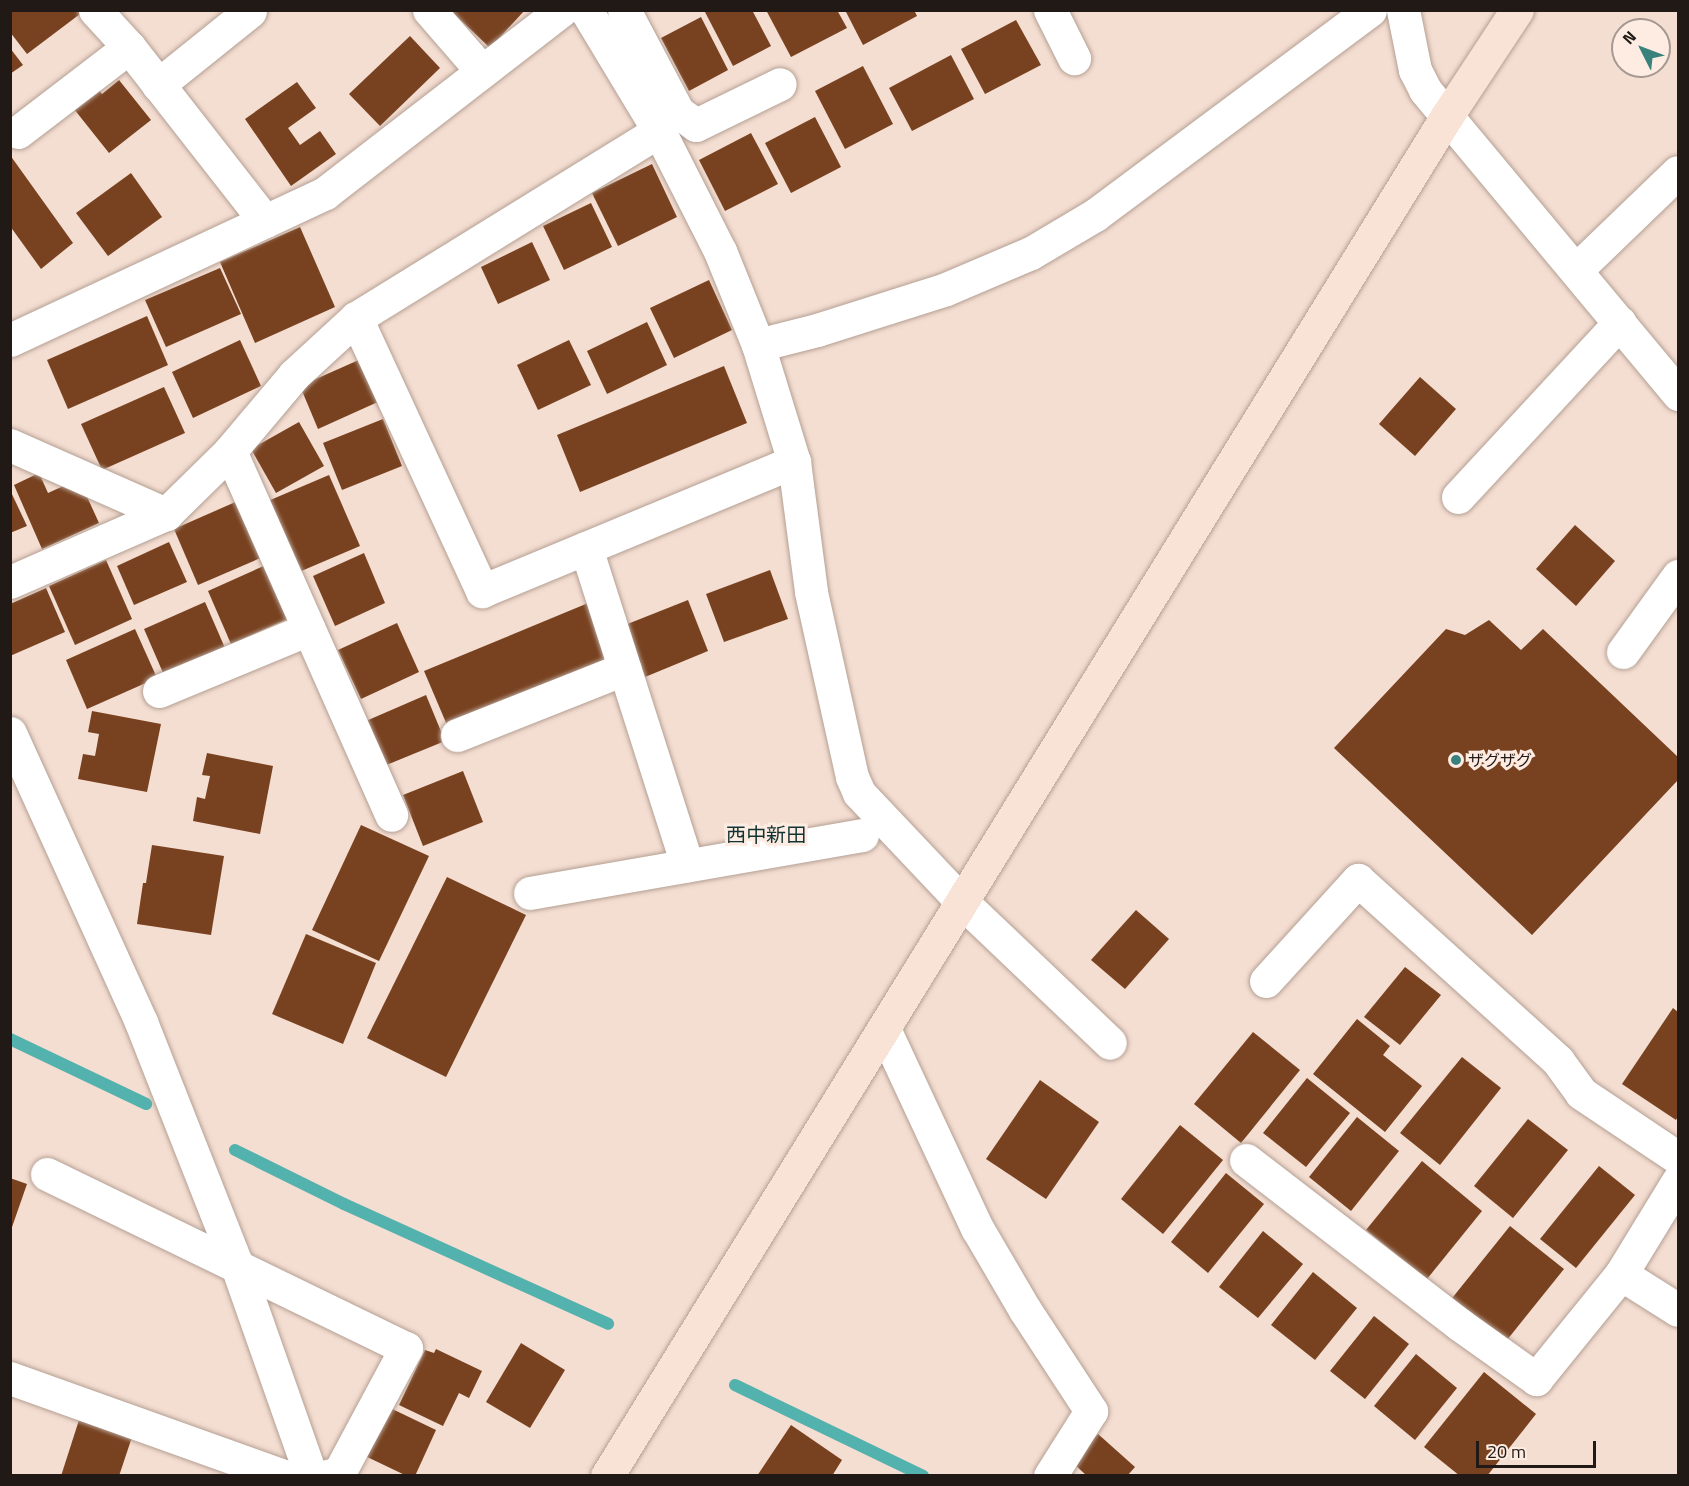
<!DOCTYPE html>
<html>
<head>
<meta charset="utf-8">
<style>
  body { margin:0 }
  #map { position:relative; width:1689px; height:1486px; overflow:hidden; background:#f4ddd1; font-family:"Titillium Web","Noto Sans JP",sans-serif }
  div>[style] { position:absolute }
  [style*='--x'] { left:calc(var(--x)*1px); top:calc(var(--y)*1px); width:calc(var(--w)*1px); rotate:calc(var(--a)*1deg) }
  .stream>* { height:12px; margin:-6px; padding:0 6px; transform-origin:6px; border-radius:6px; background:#53b2ad }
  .building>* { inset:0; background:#78411f }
  .roads { filter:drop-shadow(0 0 2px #b4a094) drop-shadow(0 0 2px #b4a094) }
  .street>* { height:33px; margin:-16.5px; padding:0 16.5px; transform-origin:16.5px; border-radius:16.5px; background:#fff }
  .secondary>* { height:33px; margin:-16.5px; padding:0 16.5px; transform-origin:16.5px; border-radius:16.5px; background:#f9e3d6 }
  .dots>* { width:16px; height:16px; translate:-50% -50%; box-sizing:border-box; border:3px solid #feece2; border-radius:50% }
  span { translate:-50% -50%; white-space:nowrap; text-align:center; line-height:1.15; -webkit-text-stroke:6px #feece2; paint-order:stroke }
  .poi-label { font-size:16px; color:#211915 }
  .left { translate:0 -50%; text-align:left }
  .quarter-label { font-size:20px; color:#113432 }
  .frame { position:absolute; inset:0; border:12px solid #211915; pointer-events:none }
  .north { position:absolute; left:1611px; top:18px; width:60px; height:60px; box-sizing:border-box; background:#feece2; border:2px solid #a69890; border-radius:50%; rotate:312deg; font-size:16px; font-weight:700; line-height:24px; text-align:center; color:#211915 }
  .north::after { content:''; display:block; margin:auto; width:21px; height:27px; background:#39817d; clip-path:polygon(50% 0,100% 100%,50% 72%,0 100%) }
  .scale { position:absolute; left:1476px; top:1441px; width:120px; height:27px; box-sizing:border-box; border:3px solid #211915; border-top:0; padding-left:8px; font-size:18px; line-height:21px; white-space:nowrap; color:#211915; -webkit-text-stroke:4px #feece2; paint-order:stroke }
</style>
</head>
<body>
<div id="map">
  <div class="stream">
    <i style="--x:10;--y:1039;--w:151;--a:25.5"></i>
    <i style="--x:235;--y:1150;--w:122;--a:26.4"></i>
    <i style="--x:344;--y:1204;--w:290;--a:24.4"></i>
    <i style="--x:735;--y:1385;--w:209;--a:25.8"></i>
  </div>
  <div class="building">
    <i style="clip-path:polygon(10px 10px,78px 10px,80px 14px,27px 54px,10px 32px)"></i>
    <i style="clip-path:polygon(450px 10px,525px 10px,490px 48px)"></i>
    <i style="clip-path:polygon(708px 10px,752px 10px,771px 46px,733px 66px,705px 12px)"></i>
    <i style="clip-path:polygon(766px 10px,837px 10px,847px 28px,791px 57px)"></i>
    <i style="clip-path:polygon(845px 10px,914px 10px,917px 16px,863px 45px)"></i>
    <i style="clip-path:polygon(701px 17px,728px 70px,689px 91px,661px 38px)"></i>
    <i style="clip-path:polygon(1016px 20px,1041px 65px,985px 94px,961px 49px)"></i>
    <i style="clip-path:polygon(410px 36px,440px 68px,380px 126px,349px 94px)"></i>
    <i style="clip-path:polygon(10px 48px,23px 65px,10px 74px)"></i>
    <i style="clip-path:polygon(951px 55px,974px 99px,912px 131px,889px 88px)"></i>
    <i style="clip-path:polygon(863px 66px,893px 124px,845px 149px,815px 91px)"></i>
    <i style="clip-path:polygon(119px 80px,151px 120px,109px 153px,74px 109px,99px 90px,102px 94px)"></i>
    <i style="clip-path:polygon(297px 82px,316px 108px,288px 128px,300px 145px,320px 131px,336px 154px,291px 186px,245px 119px)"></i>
    <i style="clip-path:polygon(815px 117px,841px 167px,791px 193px,765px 143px)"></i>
    <i style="clip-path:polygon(751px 133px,778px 184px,725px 211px,699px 160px)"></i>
    <i style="clip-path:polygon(10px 155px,73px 243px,41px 269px,10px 226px)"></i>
    <i style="clip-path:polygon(652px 164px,677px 217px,618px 246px,592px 193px)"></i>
    <i style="clip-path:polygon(131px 173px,162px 217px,108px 256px,76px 213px)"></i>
    <i style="clip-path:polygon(591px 203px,612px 247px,564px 270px,543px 226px)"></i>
    <i style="clip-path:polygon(300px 227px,335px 307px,255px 343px,220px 262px)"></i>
    <i style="clip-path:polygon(532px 242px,550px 280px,498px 304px,481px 267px)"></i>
    <i style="clip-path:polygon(220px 268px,241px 314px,166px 347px,145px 300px)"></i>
    <i style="clip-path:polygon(709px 280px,732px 330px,674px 358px,650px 308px)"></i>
    <i style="clip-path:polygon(147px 316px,168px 365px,68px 409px,47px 360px)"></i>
    <i style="clip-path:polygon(647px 322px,667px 365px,607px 394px,587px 351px)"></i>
    <i style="clip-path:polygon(240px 340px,261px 386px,193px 418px,172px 372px)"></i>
    <i style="clip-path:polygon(569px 340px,591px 385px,538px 410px,517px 365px)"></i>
    <i style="clip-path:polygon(361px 359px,380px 401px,318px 429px,300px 386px)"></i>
    <i style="clip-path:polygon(724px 366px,747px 423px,580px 492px,557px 435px)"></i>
    <i style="clip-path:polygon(1420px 377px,1456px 409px,1415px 456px,1379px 424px)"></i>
    <i style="clip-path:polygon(164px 387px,185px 433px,102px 470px,81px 424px)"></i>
    <i style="clip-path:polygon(383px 419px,402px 466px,342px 490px,323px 443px)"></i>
    <i style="clip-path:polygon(299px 422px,324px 466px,276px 493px,251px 449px)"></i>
    <i style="clip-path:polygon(39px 473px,48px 493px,79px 479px,99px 523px,42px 549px,14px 485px)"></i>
    <i style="clip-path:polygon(329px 475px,360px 546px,299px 572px,268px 501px)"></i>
    <i style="clip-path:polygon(10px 490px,27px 526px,10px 533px)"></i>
    <i style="clip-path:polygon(240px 500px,265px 556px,198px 585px,174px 529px)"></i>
    <i style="clip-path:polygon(1575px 525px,1615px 561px,1576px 606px,1536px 569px)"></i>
    <i style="clip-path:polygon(169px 542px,187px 582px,134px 605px,117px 566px)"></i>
    <i style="clip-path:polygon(364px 553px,385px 603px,335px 626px,313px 576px)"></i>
    <i style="clip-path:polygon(106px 560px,132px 619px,75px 645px,49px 586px)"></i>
    <i style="clip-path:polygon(268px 564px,292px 617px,231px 644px,208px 591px)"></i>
    <i style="clip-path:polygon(770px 570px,788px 619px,724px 642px,706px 594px)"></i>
    <i style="clip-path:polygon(46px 588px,65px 632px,10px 656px,10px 604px)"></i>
    <i style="clip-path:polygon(688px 600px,708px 651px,645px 677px,625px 625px)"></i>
    <i style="clip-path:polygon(593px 601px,615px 655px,447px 725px,424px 671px)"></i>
    <i style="clip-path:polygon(205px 602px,225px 648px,164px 675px,144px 629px)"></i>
    <i style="clip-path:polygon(1489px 620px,1521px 650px,1543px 629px,1678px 757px,1678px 780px,1532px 935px,1334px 748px,1446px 629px,1465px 635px)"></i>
    <i style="clip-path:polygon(397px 623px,419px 672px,361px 699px,338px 650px)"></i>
    <i style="clip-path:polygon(135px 629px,157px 678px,87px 709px,66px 660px)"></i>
    <i style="clip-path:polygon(426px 695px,445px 741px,384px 766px,366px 721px)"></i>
    <i style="clip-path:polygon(92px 711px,161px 724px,147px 792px,78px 779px,83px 754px,95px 756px,99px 734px,88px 732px)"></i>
    <i style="clip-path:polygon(207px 753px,273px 766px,260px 834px,193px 821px,197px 797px,205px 799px,210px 776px,202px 775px)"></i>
    <i style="clip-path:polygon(463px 771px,483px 822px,423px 846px,403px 795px)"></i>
    <i style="clip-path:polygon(361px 825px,429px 856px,379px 961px,312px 930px)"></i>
    <i style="clip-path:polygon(152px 845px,224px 856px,211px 935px,137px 924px,143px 883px,146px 883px)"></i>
    <i style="clip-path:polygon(447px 877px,526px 915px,446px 1077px,367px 1038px)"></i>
    <i style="clip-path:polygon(1136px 910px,1169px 939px,1125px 989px,1091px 960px)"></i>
    <i style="clip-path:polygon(306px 934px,376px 963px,343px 1044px,272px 1014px)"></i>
    <i style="clip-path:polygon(1405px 967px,1441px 995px,1400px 1045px,1364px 1017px)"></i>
    <i style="clip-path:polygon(1673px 1008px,1678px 1012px,1678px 1116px,1676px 1120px,1622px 1084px)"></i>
    <i style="clip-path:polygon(1357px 1019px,1390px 1046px,1383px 1055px,1422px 1086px,1385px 1132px,1313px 1074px)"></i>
    <i style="clip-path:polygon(1253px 1032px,1300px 1070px,1241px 1143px,1194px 1104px)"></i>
    <i style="clip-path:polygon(1462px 1057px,1501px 1088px,1440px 1165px,1400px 1133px)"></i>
    <i style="clip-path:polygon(1307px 1078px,1350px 1113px,1306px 1167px,1263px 1133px)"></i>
    <i style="clip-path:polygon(1040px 1080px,1099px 1122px,1046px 1199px,986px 1159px)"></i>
    <i style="clip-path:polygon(1357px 1117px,1399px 1151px,1351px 1211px,1309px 1177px)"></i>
    <i style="clip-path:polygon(1528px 1119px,1568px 1150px,1513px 1218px,1474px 1186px)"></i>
    <i style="clip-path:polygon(1180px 1125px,1223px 1160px,1163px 1234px,1121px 1199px)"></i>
    <i style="clip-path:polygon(1422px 1161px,1482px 1211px,1427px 1279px,1366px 1230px)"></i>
    <i style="clip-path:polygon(1599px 1166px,1635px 1195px,1576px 1268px,1540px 1239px)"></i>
    <i style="clip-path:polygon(1226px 1173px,1264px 1204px,1208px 1273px,1171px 1242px)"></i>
    <i style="clip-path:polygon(10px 1178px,27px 1184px,11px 1230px,10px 1230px)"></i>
    <i style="clip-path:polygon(1510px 1226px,1564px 1269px,1503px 1345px,1449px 1302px)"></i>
    <i style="clip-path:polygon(1263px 1231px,1303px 1264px,1258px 1318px,1219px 1287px)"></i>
    <i style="clip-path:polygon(1313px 1272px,1357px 1308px,1315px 1360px,1271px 1325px)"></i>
    <i style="clip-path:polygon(1374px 1316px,1409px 1344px,1365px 1399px,1330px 1371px)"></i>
    <i style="clip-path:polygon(521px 1343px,565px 1370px,530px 1428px,486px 1402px)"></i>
    <i style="clip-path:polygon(436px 1349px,482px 1371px,469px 1398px,459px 1393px,443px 1426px,399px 1405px,425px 1350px,434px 1353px)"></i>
    <i style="clip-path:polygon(1416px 1354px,1457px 1388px,1415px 1440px,1374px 1406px)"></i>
    <i style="clip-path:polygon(1484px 1372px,1536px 1414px,1487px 1476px,1460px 1476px,1424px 1447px)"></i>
    <i style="clip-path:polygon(386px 1406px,436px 1430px,415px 1476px,407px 1476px,363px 1455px)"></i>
    <i style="clip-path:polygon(80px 1417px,133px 1434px,119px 1476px,61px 1476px)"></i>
    <i style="clip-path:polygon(791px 1425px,842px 1460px,832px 1476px,757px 1476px)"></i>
    <i style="clip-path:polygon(1098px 1434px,1135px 1467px,1127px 1476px,1087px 1476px,1072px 1462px)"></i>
  </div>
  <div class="roads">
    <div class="street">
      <i style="--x:95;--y:10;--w:50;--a:47.4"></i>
      <i style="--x:129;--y:47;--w:221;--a:52"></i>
      <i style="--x:429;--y:10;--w:81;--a:49"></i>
      <i style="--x:586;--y:10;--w:141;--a:58.9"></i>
      <i style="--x:659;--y:131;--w:135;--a:63.1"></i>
      <i style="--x:720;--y:251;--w:101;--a:68"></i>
      <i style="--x:758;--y:345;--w:61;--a:-14.3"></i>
      <i style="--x:817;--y:330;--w:135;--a:-17.6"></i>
      <i style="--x:946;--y:289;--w:92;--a:-23"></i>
      <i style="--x:1031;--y:253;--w:74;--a:-30.7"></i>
      <i style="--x:1095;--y:215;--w:343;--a:-36.7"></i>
      <i style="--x:624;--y:10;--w:115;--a:62.1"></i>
      <i style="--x:678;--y:112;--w:22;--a:36"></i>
      <i style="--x:696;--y:125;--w:93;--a:-26"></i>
      <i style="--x:1050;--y:10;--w:54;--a:63.4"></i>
      <i style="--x:1403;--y:10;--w:61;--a:78.7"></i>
      <i style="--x:1415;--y:70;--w:22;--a:63"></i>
      <i style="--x:1425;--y:90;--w:396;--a:50.2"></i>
      <i style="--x:158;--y:85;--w:118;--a:-38.8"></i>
      <i style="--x:18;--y:132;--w:140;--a:-37.4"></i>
      <i style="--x:1576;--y:270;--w:141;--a:-43.9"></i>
      <i style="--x:356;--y:318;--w:301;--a:65.2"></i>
      <i style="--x:482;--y:591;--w:338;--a:-22.5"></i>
      <i style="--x:10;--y:340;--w:348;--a:-25"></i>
      <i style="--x:325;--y:193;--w:299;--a:-37.7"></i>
      <i style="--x:758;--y:345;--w:122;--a:72.9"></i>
      <i style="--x:794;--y:462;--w:131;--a:82.5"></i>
      <i style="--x:811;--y:592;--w:189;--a:77.5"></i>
      <i style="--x:852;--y:777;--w:17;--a:66"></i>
      <i style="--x:859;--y:793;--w:150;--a:46.6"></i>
      <i style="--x:962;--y:902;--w:204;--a:43.6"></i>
      <i style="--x:10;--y:445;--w:171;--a:23.9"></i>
      <i style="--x:230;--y:451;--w:398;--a:66.1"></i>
      <i style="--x:1458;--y:497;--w:238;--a:-47.2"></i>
      <i style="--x:586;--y:548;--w:333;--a:72.3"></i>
      <i style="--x:10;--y:582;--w:170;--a:-23.6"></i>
      <i style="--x:166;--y:514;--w:90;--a:-44.5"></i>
      <i style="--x:230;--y:451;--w:99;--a:-49.9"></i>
      <i style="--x:294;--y:375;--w:84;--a:-42.6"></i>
      <i style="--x:356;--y:318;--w:356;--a:-31.7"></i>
      <i style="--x:1623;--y:652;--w:94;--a:-54.1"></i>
      <i style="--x:159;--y:691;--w:162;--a:-22.5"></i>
      <i style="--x:10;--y:733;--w:317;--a:65.6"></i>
      <i style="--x:141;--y:1022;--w:259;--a:68.5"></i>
      <i style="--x:236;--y:1263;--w:226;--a:70.6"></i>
      <i style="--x:457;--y:735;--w:180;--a:-21.6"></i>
      <i style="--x:530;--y:893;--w:337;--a:-9.9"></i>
      <i style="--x:1266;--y:981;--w:137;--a:-47.7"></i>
      <i style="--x:1358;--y:880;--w:270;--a:42.1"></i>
      <i style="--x:1558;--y:1061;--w:39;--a:54"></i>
      <i style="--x:1581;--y:1093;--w:117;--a:33.8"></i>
      <i style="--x:884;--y:1029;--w:220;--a:65"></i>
      <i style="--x:977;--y:1228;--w:95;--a:59.7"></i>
      <i style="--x:1025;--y:1310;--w:121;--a:56.8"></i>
      <i style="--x:1091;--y:1411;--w:77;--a:122.2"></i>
      <i style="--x:1246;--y:1160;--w:269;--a:37.6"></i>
      <i style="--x:1459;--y:1324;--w:95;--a:35.5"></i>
      <i style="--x:1536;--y:1379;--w:135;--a:-51"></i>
      <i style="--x:1621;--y:1274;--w:67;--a:32.3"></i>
      <i style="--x:47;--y:1174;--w:399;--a:25.9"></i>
      <i style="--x:406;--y:1348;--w:142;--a:118.2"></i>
      <i style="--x:339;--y:1473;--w:12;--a:166"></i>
      <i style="--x:1621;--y:1274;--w:109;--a:-58.5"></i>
      <i style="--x:10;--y:1378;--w:290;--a:19.7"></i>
    </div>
    <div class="secondary">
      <i style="--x:607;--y:1476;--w:1598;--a:-58.3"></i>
      <i style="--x:1447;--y:116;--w:127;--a:-56.6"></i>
    </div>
  </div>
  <div class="dots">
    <i style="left:1456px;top:760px;background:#39817d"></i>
  </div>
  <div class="poi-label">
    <span class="left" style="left:1468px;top:760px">ザグザグ</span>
  </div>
  <div class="quarter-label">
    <span style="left:766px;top:834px">西中新田</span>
  </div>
  <div class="frame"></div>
  <div class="north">N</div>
  <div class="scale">20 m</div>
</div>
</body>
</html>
